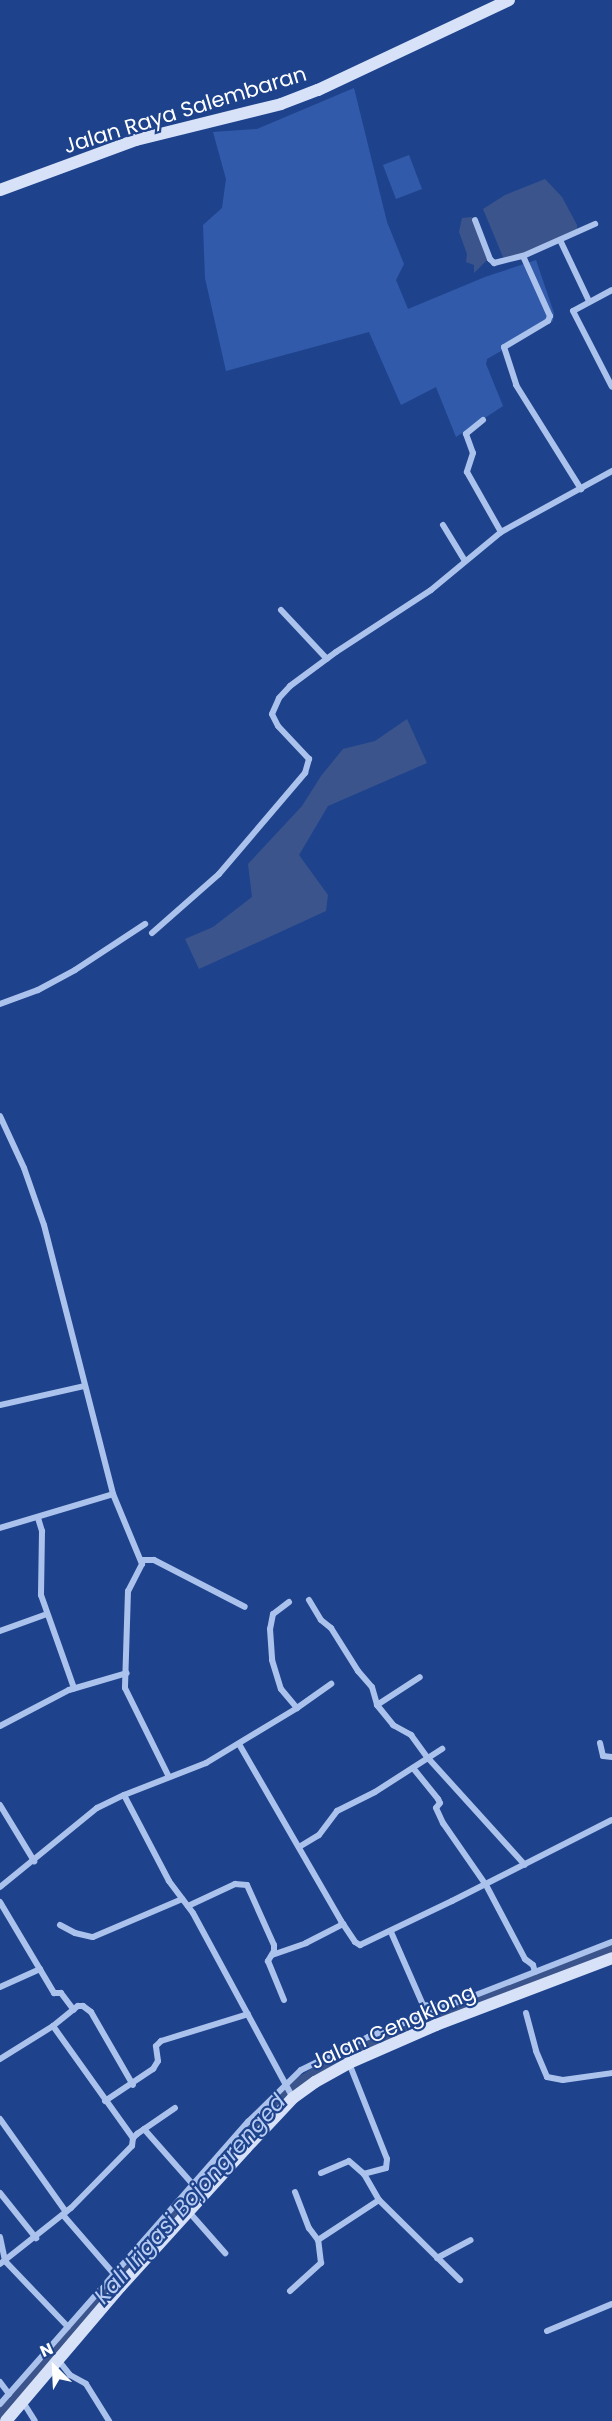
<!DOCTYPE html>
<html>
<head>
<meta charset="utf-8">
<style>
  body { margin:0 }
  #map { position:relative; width:612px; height:2421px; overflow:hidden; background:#1e438c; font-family:Poppins,sans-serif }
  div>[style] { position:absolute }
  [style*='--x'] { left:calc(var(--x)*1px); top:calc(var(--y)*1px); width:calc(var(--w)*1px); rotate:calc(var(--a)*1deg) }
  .green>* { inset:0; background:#315baa }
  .water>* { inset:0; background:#3b558c }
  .canal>* { height:10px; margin:-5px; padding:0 5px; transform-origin:5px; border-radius:5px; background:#3b558c }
  .minor>* { height:6px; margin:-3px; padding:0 3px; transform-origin:3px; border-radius:3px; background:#abc2ec }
  .secondary>* { height:12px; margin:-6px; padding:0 6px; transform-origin:6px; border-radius:6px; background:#d7e2f9 }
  span { translate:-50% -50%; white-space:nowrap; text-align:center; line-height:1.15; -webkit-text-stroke:4.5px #1e438c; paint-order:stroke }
  .street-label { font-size:21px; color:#fff }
  .water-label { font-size:22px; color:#b7ccf3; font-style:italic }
  .north { position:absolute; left:24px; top:2337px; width:60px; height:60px; -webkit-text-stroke:4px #1e438c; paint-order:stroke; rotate:336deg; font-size:16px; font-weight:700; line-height:24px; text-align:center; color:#fff }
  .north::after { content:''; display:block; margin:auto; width:21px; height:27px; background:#fff; clip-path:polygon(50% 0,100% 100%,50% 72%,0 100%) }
</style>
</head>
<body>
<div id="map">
  <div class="green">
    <i style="clip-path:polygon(354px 88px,387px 222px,404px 264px,396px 280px,408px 309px,485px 277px,536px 260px,554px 313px,553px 321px,487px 359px,486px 364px,503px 406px,456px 437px,436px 387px,401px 405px,369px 332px,226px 371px,205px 278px,203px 225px,222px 208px,226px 179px,213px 132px,257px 129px)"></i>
    <i style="clip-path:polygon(409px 155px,422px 189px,396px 199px,383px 165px)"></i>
  </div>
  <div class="water">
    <i style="clip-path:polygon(545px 179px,562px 197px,577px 225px,577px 230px,537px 248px,507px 259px,503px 257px,483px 209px,505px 195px)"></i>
    <i style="clip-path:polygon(472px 217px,488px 259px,474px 273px,474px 265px,466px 262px,467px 254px,459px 232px,462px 218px)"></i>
    <i style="clip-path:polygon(407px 719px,427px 763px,328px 806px,299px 855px,328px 895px,326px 911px,199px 969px,185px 939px,213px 927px,252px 897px,248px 864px,302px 806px,321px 776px,343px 749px,375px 741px)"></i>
  </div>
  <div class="canal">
    <i style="--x:0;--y:2413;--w:431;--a:-48.5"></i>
    <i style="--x:286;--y:2090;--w:79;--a:-31.1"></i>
    <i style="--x:354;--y:2049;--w:277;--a:-21.4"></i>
  </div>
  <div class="minor">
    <i style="--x:475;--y:220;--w:42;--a:69"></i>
    <i style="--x:490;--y:259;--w:6;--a:45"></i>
    <i style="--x:494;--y:263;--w:30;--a:-14"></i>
    <i style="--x:523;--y:256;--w:79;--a:-24"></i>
    <i style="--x:560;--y:240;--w:68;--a:64.6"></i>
    <i style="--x:523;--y:256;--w:66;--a:65.8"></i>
    <i style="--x:550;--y:316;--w:5;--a:112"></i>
    <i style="--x:548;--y:321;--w:51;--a:149.4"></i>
    <i style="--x:504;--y:347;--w:40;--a:72"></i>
    <i style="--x:516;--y:385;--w:123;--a:58"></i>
    <i style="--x:612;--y:290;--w:44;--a:151.7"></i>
    <i style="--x:573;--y:311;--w:85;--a:62.8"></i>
    <i style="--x:483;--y:420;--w:22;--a:141"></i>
    <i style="--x:466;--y:434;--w:20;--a:70"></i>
    <i style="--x:473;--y:453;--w:20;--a:108"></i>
    <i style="--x:467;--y:472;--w:69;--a:60.5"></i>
    <i style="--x:443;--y:525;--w:42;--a:58.6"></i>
    <i style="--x:281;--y:610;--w:67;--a:46.8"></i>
    <i style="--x:152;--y:933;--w:89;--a:-41.4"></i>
    <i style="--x:219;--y:874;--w:133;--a:-49.6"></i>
    <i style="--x:305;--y:773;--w:15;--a:-74"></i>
    <i style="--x:309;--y:759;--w:45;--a:-133.2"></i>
    <i style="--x:278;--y:726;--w:13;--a:-117"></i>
    <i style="--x:272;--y:714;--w:17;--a:-66"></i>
    <i style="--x:279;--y:698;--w:16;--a:-47"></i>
    <i style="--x:290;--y:686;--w:57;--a:-36.5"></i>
    <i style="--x:336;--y:652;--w:113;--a:-33.1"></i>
    <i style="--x:431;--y:590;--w:91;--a:-39.6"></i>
    <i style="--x:501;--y:532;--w:127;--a:-28.8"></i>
    <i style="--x:0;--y:1004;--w:40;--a:-20.2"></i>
    <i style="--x:38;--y:990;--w:42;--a:-28.4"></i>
    <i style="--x:75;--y:970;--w:84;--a:-33.3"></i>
    <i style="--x:0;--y:1116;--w:57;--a:65.2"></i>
    <i style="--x:24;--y:1168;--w:60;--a:70.7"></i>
    <i style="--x:44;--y:1225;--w:278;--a:75.6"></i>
    <i style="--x:113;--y:1494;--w:76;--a:67.5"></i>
    <i style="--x:142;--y:1564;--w:30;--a:117"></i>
    <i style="--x:128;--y:1591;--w:97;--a:91.8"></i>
    <i style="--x:125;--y:1688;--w:99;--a:63.7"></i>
    <i style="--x:0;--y:1405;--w:86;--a:-12.7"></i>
    <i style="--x:38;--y:1518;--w:14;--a:73"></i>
    <i style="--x:42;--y:1531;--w:64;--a:90.9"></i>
    <i style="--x:41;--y:1595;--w:99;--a:70.5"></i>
    <i style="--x:0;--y:1528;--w:118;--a:-16.7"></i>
    <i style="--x:141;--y:1560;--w:13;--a:0"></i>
    <i style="--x:154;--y:1560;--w:102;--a:27.3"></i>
    <i style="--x:309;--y:1600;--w:23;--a:59"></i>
    <i style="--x:321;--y:1620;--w:13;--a:39"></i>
    <i style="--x:331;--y:1628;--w:51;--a:57.9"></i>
    <i style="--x:358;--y:1671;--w:21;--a:49"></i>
    <i style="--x:372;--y:1687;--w:19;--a:74"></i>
    <i style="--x:377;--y:1705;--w:26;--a:51"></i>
    <i style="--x:393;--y:1725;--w:21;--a:29"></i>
    <i style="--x:411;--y:1735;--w:29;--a:54"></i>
    <i style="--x:428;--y:1758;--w:144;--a:47.8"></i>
    <i style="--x:289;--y:1602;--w:20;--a:143"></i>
    <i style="--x:273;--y:1614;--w:15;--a:101"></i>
    <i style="--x:270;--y:1629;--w:31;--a:86"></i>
    <i style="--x:272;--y:1660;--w:30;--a:73"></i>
    <i style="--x:281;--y:1689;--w:25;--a:50"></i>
    <i style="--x:0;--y:1631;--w:50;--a:-19.9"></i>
    <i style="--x:377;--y:1705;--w:51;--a:-33.1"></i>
    <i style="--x:0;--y:1726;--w:78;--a:-27.6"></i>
    <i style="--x:69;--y:1690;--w:60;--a:-16.3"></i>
    <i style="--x:600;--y:1743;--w:13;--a:77"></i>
    <i style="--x:603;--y:1756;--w:9;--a:6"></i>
    <i style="--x:239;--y:1744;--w:204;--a:60"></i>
    <i style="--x:341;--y:1921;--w:25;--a:56"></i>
    <i style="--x:355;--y:1942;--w:6;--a:31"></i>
    <i style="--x:360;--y:1945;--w:102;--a:-25.6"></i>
    <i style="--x:452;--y:1901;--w:179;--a:-26.9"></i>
    <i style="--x:413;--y:1768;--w:40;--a:51"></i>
    <i style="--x:438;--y:1799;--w:4;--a:63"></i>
    <i style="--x:440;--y:1803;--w:6;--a:129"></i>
    <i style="--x:436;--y:1808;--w:17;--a:65"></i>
    <i style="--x:443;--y:1823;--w:75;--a:55.3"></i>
    <i style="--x:486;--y:1885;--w:84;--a:62.2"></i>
    <i style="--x:525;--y:1959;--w:10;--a:37"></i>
    <i style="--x:533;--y:1965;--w:7;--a:74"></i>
    <i style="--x:0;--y:1805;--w:66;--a:58.7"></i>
    <i style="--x:299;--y:1847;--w:23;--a:-31"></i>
    <i style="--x:319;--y:1835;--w:30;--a:-53"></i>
    <i style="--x:337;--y:1811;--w:42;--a:-26.6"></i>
    <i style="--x:375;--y:1792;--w:80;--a:-32.7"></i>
    <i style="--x:0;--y:1887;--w:125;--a:-39.2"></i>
    <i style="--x:97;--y:1808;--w:30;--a:-26"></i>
    <i style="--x:0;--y:1902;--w:106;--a:59.3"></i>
    <i style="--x:54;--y:1993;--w:7;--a:0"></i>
    <i style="--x:61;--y:1993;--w:21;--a:53"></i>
    <i style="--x:188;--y:1906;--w:52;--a:-25.1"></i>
    <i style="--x:235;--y:1884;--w:12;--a:5"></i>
    <i style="--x:247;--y:1885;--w:66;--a:65.8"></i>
    <i style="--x:274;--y:1945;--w:6;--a:90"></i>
    <i style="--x:274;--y:1951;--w:12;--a:121"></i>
    <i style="--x:268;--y:1961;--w:42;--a:67.7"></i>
    <i style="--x:60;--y:1925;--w:17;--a:28"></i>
    <i style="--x:75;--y:1933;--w:18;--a:13"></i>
    <i style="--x:93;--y:1937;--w:97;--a:-23.1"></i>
    <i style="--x:391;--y:1932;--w:80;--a:66.3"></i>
    <i style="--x:423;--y:2005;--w:12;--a:5"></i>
    <i style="--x:435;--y:2006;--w:13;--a:-18"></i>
    <i style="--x:447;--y:2002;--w:6;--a:18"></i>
    <i style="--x:272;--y:1955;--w:36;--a:-19"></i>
    <i style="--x:306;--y:1943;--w:42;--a:-27.2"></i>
    <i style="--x:0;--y:1987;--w:44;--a:-24.2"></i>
    <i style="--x:526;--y:2013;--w:39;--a:75"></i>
    <i style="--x:536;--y:2051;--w:28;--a:67"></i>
    <i style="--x:547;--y:2077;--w:16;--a:11"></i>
    <i style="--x:563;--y:2080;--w:49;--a:-8.1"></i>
    <i style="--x:53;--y:2026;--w:138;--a:54.5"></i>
    <i style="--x:0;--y:2059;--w:62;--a:-31.9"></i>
    <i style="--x:53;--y:2026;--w:32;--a:-39"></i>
    <i style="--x:78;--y:2006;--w:5;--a:0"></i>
    <i style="--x:83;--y:2006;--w:10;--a:37"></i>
    <i style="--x:91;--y:2012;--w:84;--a:60.1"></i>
    <i style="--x:349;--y:2063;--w:103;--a:68.4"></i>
    <i style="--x:387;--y:2159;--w:9;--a:96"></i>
    <i style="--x:386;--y:2168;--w:23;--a:165"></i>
    <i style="--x:364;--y:2174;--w:30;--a:60"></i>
    <i style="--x:379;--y:2200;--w:114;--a:44.6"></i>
    <i style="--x:293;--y:2098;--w:210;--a:-118.4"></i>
    <i style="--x:193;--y:1913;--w:40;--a:-127"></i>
    <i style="--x:169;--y:1881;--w:97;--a:-117.6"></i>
    <i style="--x:124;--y:1795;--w:88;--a:-21.3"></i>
    <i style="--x:206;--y:1763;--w:106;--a:-31.1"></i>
    <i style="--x:297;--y:1708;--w:42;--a:-35.2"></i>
    <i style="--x:105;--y:2101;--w:58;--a:-33.7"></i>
    <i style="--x:153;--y:2069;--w:9;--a:-58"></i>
    <i style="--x:158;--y:2061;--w:15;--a:-98"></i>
    <i style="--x:156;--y:2046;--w:7;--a:-45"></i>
    <i style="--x:161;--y:2041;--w:91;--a:-17.2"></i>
    <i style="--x:0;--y:2119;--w:114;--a:54.6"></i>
    <i style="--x:144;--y:2129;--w:89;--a:48.6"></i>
    <i style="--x:321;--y:2173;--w:30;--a:-23"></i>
    <i style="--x:349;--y:2161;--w:20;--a:41"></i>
    <i style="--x:295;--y:2192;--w:39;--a:69"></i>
    <i style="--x:309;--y:2228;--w:15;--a:53"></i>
    <i style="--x:0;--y:2193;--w:58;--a:51.3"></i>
    <i style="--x:189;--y:2212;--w:55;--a:48.7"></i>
    <i style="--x:63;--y:2215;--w:78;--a:49.2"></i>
    <i style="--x:0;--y:2237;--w:25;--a:78"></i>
    <i style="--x:5;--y:2261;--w:91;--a:46.3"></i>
    <i style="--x:437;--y:2258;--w:38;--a:-28"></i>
    <i style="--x:0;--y:2264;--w:90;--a:-38.3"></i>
    <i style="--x:71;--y:2208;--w:87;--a:-45.5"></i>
    <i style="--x:132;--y:2146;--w:8;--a:-83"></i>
    <i style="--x:133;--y:2138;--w:6;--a:-45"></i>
    <i style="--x:137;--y:2134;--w:46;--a:-34.4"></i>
    <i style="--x:290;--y:2291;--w:42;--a:-42.1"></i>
    <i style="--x:321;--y:2263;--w:23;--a:-97"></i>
    <i style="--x:318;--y:2240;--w:73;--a:-33.3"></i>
    <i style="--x:547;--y:2331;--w:70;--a:-22.6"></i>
    <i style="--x:59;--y:2361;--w:18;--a:52"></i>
    <i style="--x:70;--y:2375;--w:18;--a:29"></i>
    <i style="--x:86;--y:2384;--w:44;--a:58.1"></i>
    <i style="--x:0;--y:2382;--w:15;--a:53"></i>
    <i style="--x:23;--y:2402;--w:22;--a:58"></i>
    <i style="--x:0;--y:2404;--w:376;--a:-48.7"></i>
    <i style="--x:248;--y:2122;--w:74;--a:-44.5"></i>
    <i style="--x:301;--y:2070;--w:75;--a:-26.2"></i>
    <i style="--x:368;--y:2037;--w:262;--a:-21.3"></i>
  </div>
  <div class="secondary">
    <i style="--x:0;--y:190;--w:145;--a:-20.2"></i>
    <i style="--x:136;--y:140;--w:149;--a:-13.9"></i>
    <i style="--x:281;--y:104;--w:40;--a:-21"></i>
    <i style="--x:318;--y:90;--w:211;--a:-25.2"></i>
    <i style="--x:6;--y:2421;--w:176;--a:-49.6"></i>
    <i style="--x:120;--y:2287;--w:188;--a:-47.8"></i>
    <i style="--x:246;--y:2148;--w:69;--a:-46.8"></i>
    <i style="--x:293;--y:2098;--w:27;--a:-36"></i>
    <i style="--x:315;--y:2082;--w:39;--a:-29"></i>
    <i style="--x:349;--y:2063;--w:95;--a:-23.6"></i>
    <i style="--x:436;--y:2025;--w:188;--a:-20.8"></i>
  </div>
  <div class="street-label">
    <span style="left:185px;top:110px;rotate:-17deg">Jalan Raya Salembaran</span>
    <span style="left:393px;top:2027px;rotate:-24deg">Jalan Cengklong</span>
  </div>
  <div class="water-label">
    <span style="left:190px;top:2199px;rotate:-48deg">Kali Irigasi Bojongrenged</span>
  </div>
  <div class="north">N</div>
</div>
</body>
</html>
